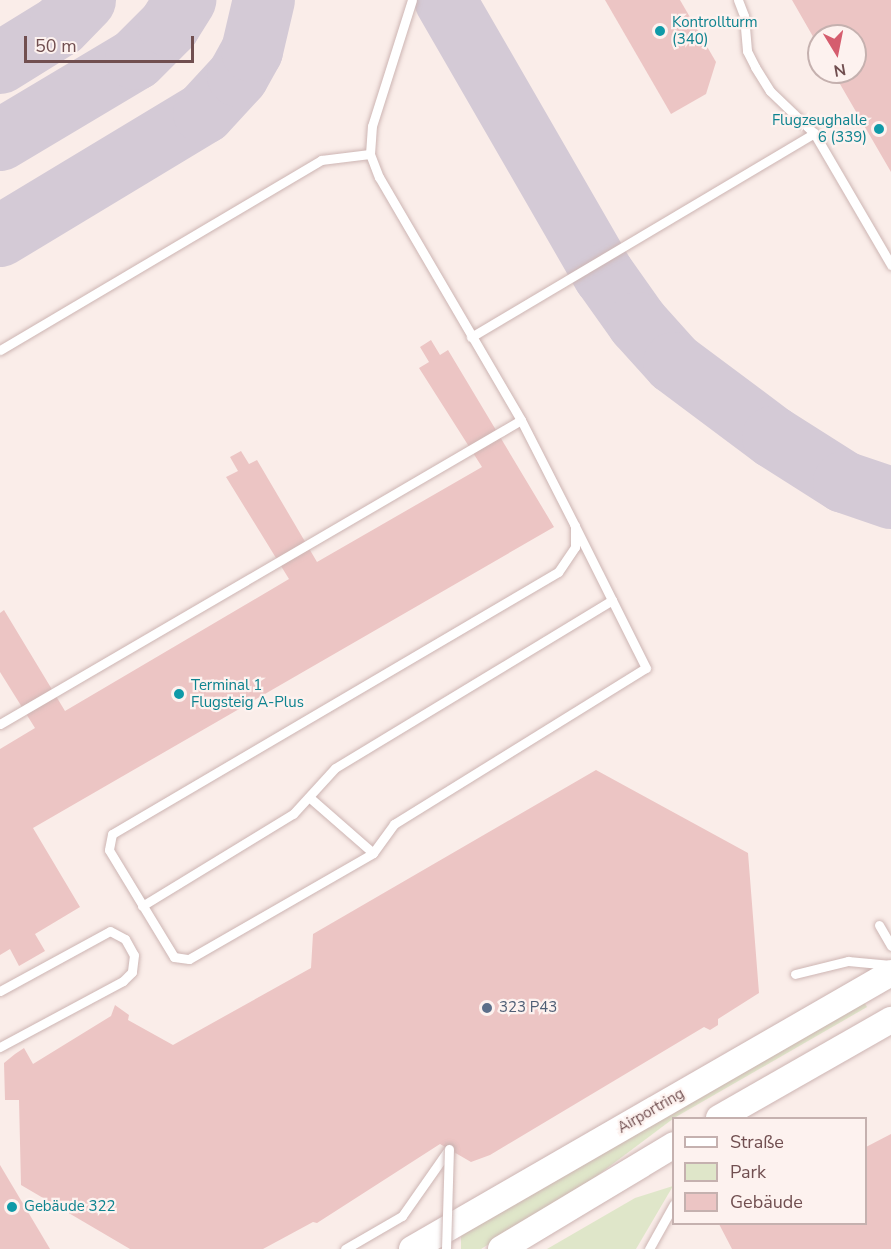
<!DOCTYPE html>
<html>
<head>
<meta charset="utf-8">
<style>
  body { margin:0 }
  #map { position:relative; width:891px; height:1249px; overflow:hidden; background:#faede9; font-family:"Nunito Sans",sans-serif }
  div>[style] { position:absolute }
  [style*='--x'] { left:calc(var(--x)*1px); top:calc(var(--y)*1px); width:calc(var(--w)*1px); rotate:calc(var(--a)*1deg) }
  .green>* { inset:0; background:#dfe6c9 }
  .taxiway>* { height:62px; margin:-31px; padding:0 31px; transform-origin:31px; border-radius:31px; background:#d4cad6 }
  .building>* { inset:0; background:#ecc5c4 }
  .roads { filter:drop-shadow(0 0 2px #cdb5b3) drop-shadow(0 0 2px #cdb5b3) }
  .lane>* { height:9px; margin:-4.5px; padding:0 4.5px; transform-origin:4.5px; border-radius:4.5px; background:#fff }
  .secondary>* { height:26px; margin:-13px; padding:0 13px; transform-origin:13px; border-radius:13px; background:#fff }
  .bridges { filter:drop-shadow(0 0 2px #cdb5b3) drop-shadow(0 0 2px #cdb5b3) }
  .lane-bridge>* { height:9px; margin:-4.5px; padding:0 4.5px; transform-origin:4.5px; border-radius:4.5px; background:#fff }
  .dots>* { width:16px; height:16px; translate:-50% -50%; box-sizing:border-box; border:3px solid #fdf2ef; border-radius:50% }
  span { translate:-50% -50%; white-space:nowrap; text-align:center; line-height:1.15; -webkit-text-stroke:4.5px #fdf2ef; paint-order:stroke }
  .culture-label { font-size:15px; color:#0d838f }
  .left { translate:0 -50%; text-align:left }
  .right { translate:-100% -50%; text-align:right }
  .service-label { font-size:15px; color:#4e5e75 }
  .street-label { font-size:15px; color:#714f50 }
  .legend { position:absolute; left:672px; top:1117px; width:195px; height:108px; box-sizing:border-box; background:#fdf2ef; border:2px solid #c5b1af; margin:0; padding:8px 10px; list-style:none; font-size:18px; color:#714f50 }
  .legend li { display:flex; align-items:center; gap:12px; height:30px }
  .legend b { width:30px; border:2px solid #c5b1af }
  .north { position:absolute; left:807px; top:24px; width:60px; height:60px; box-sizing:border-box; background:#fdf2ef; border:2px solid #c5b1af; border-radius:50%; rotate:170deg; font-size:16px; font-weight:700; line-height:24px; text-align:center; color:#714f50 }
  .north::after { content:''; display:block; margin:auto; width:21px; height:27px; background:#d55d6e; clip-path:polygon(50% 0,100% 100%,50% 72%,0 100%) }
  .scale { position:absolute; left:24px; top:36px; width:170px; height:27px; box-sizing:border-box; border:3px solid #714f50; border-top:0; padding-left:8px; font-size:18px; line-height:21px; white-space:nowrap; color:#714f50; -webkit-text-stroke:4px #fdf2ef; paint-order:stroke }
</style>
</head>
<body>
<div id="map">
  <div class="green">
    <i style="clip-path:polygon(863px 1000px,867px 1007px,674px 1118px,594px 1178px,481px 1249px,461px 1249px,461px 1234px)"></i>
    <i style="clip-path:polygon(673px 1186px,636px 1249px,547px 1249px,635px 1198px)"></i>
  </div>
  <div class="taxiway">
    <i style="--x:445;--y:0;--w:318;--a:60"></i>
    <i style="--x:604;--y:275;--w:59;--a:54.7"></i>
    <i style="--x:638;--y:323;--w:54;--a:48"></i>
    <i style="--x:674;--y:363;--w:124;--a:36.8"></i>
    <i style="--x:773;--y:437;--w:84;--a:32.4"></i>
    <i style="--x:844;--y:482;--w:50;--a:18.8"></i>
    <i style="--x:0;--y:63;--w:70;--a:-31.7"></i>
    <i style="--x:60;--y:26;--w:36;--a:-46"></i>
    <i style="--x:0;--y:140;--w:158;--a:-30.8"></i>
    <i style="--x:136;--y:59;--w:47;--a:-45"></i>
    <i style="--x:169;--y:26;--w:31;--a:-58"></i>
    <i style="--x:0;--y:236;--w:238;--a:-31.1"></i>
    <i style="--x:204;--y:113;--w:50;--a:-47.4"></i>
    <i style="--x:238;--y:76;--w:29;--a:-61"></i>
    <i style="--x:252;--y:51;--w:52;--a:-76.8"></i>
  </div>
  <div class="building">
    <i style="clip-path:polygon(605px 0,680px 0,716px 62px,706px 94px,671px 114px)"></i>
    <i style="clip-path:polygon(792px 0,891px 0,891px 172px,833px 72px,855px 72px,855px 36px,819px 36px,819px 47px)"></i>
    <i style="clip-path:polygon(431px 340px,440px 355px,448px 350px,554px 527px,33px 828px,80px 907px,35px 934px,45px 951px,19px 966px,10px 949px,0 955px,0 749px,35px 728px,0 672px,0 613px,4px 610px,65px 711px,289px 579px,226px 477px,238px 471px,230px 457px,241px 451px,249px 464px,257px 460px,317px 562px,482px 467px,419px 368px,429px 362px,420px 347px)"></i>
    <i style="clip-path:polygon(596px 770px,748px 853px,759px 993px,718px 1019px,718px 1025px,710px 1030px,704px 1027px,490px 1155px,471px 1162px,440px 1144px,317px 1223px,313px 1222px,263px 1249px,130px 1249px,21px 1185px,19px 1100px,5px 1100px,4px 1063px,15px 1054px,24px 1048px,33px 1064px,111px 1016px,115px 1005px,129px 1015px,128px 1020px,173px 1045px,311px 968px,313px 934px)"></i>
    <i style="clip-path:polygon(891px 1134px,891px 1249px,732px 1249px,719px 1224px,866px 1224px,866px 1147px)"></i>
    <i style="clip-path:polygon(0 1165px,50px 1249px,0 1249px)"></i>
  </div>
  <div class="roads">
    <div class="lane">
      <i style="--x:738;--y:0;--w:17;--a:69"></i>
      <i style="--x:744;--y:16;--w:35;--a:85"></i>
      <i style="--x:747;--y:51;--w:18;--a:63"></i>
      <i style="--x:755;--y:67;--w:28;--a:58"></i>
      <i style="--x:770;--y:91;--w:61;--a:43.7"></i>
      <i style="--x:814;--y:133;--w:153;--a:59.7"></i>
      <i style="--x:370;--y:154;--w:25;--a:69"></i>
      <i style="--x:379;--y:177;--w:281;--a:59.7"></i>
      <i style="--x:521;--y:420;--w:119;--a:63"></i>
      <i style="--x:575;--y:526;--w:21;--a:90"></i>
      <i style="--x:575;--y:547;--w:30;--a:124"></i>
      <i style="--x:558;--y:572;--w:517;--a:149.57"></i>
      <i style="--x:112;--y:834;--w:16;--a:101"></i>
      <i style="--x:109;--y:850;--w:125;--a:58.7"></i>
      <i style="--x:174;--y:957;--w:15;--a:8"></i>
      <i style="--x:189;--y:959;--w:212;--a:-29.9"></i>
      <i style="--x:373;--y:853;--w:36;--a:-54"></i>
      <i style="--x:394;--y:824;--w:296;--a:-31.8"></i>
      <i style="--x:646;--y:668;--w:159;--a:-116.6"></i>
      <i style="--x:471;--y:337;--w:399;--a:-30.7"></i>
      <i style="--x:0;--y:350;--w:373;--a:-30.6"></i>
      <i style="--x:321;--y:160;--w:49;--a:-7"></i>
      <i style="--x:370;--y:154;--w:28;--a:-86"></i>
      <i style="--x:372;--y:126;--w:132;--a:-72.4"></i>
      <i style="--x:0;--y:724;--w:603;--a:-30.26"></i>
      <i style="--x:309;--y:797;--w:85;--a:41.2"></i>
      <i style="--x:142;--y:906;--w:177;--a:-31.4"></i>
      <i style="--x:293;--y:814;--w:62;--a:-47.6"></i>
      <i style="--x:335;--y:768;--w:324;--a:-31.2"></i>
      <i style="--x:879;--y:925;--w:24;--a:60"></i>
      <i style="--x:795;--y:974;--w:55;--a:-13.8"></i>
      <i style="--x:848;--y:961;--w:43;--a:5.3"></i>
      <i style="--x:0;--y:991;--w:125;--a:-28.6"></i>
      <i style="--x:110;--y:931;--w:17;--a:28"></i>
      <i style="--x:125;--y:939;--w:18;--a:61"></i>
      <i style="--x:134;--y:955;--w:17;--a:97"></i>
      <i style="--x:132;--y:972;--w:13;--a:135"></i>
      <i style="--x:123;--y:981;--w:140;--a:151.8"></i>
      <i style="--x:345;--y:1249;--w:66;--a:-30.1"></i>
      <i style="--x:402;--y:1216;--w:82;--a:-55"></i>
      <i style="--x:649;--y:1249;--w:51;--a:-60.9"></i>
    </div>
    <div class="secondary">
      <i style="--x:719;--y:1118;--w:198;--a:-29.7"></i>
      <i style="--x:412;--y:1249;--w:553;--a:-29.95"></i>
      <i style="--x:501;--y:1249;--w:202;--a:-31"></i>
    </div>
  </div>
  <div class="bridges">
    <div class="lane-bridge">
      <i style="--x:446;--y:1249;--w:100;--a:-88.3"></i>
    </div>
  </div>
  <div class="dots">
    <i style="left:660px;top:31px;background:#0f9aa8"></i>
    <i style="left:879px;top:129px;background:#0f9aa8"></i>
    <i style="left:179px;top:694px;background:#0f9aa8"></i>
    <i style="left:487px;top:1008px;background:#5c6f8a"></i>
    <i style="left:12px;top:1207px;background:#0f9aa8"></i>
  </div>
  <div class="culture-label">
    <span class="left" style="left:672px;top:31px">Kontrollturm<br>(340)</span>
    <span class="right" style="left:867px;top:129px">Flugzeughalle<br>6 (339)</span>
    <span class="left" style="left:191px;top:694px">Terminal 1<br>Flugsteig A-Plus</span>
    <span class="left" style="left:24px;top:1207px">Gebäude 322</span>
  </div>
  <div class="service-label">
    <span class="left" style="left:499px;top:1008px">323 P43</span>
  </div>
  <div class="street-label">
    <span style="left:651px;top:1111px;rotate:-30deg">Airportring</span>
  </div>
  <ul class="legend">
  <li><b style="height:8px;background:#fff"></b>Straße</li>
  <li><b style="height:16px;background:#dfe6c9"></b>Park</li>
  <li><b style="height:16px;background:#ecc5c4"></b>Gebäude</li>
  </ul>
  <div class="north">N</div>
  <div class="scale">50 m</div>
</div>
</body>
</html>
